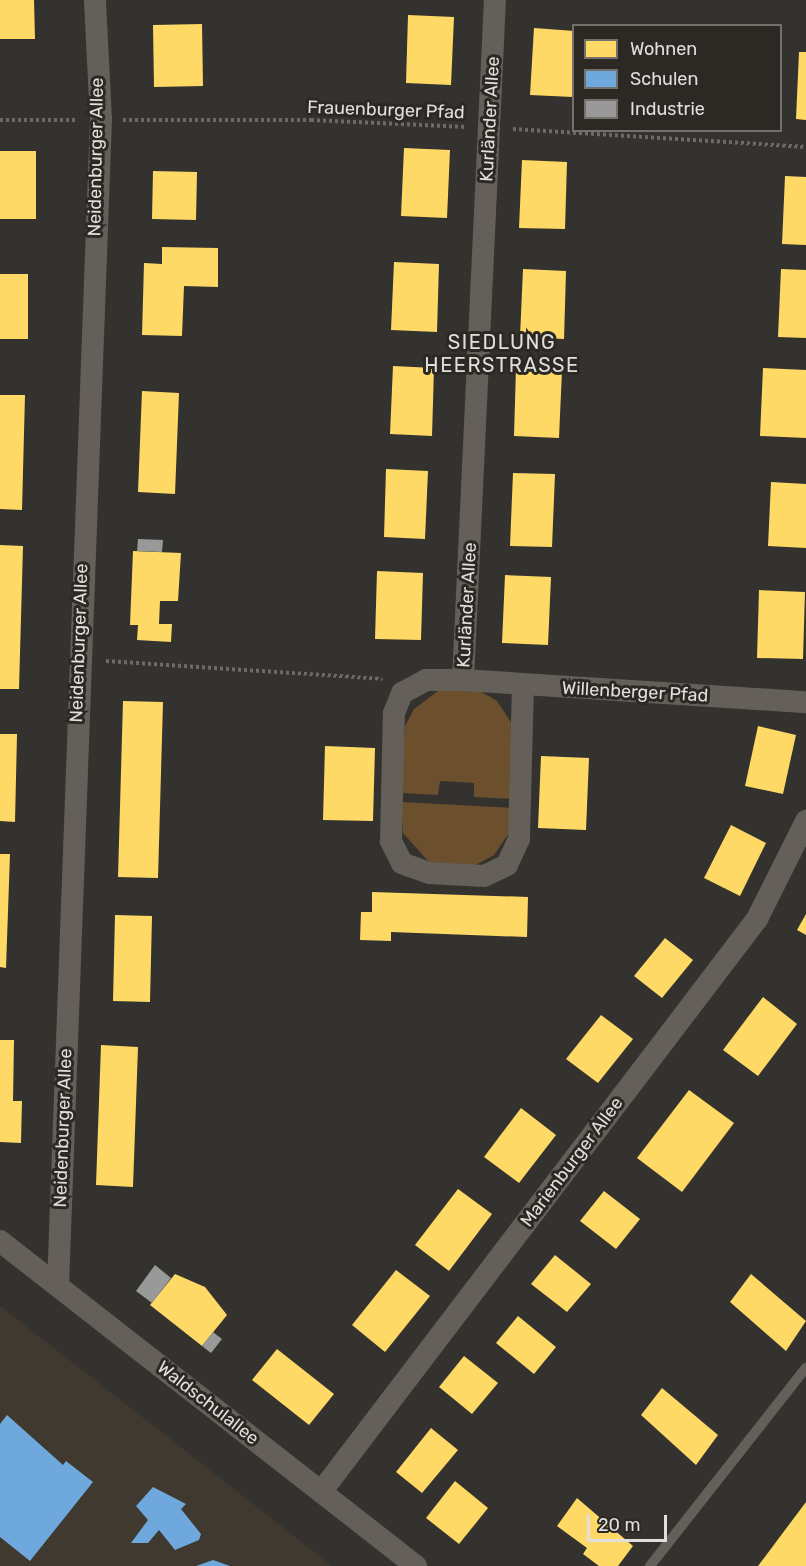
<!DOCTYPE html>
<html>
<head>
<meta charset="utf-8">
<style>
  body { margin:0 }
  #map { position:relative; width:806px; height:1566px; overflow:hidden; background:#34322f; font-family:Rubik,sans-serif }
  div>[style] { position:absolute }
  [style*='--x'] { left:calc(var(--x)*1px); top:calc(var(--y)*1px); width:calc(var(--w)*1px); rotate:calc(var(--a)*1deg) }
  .built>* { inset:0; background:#403930 }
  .green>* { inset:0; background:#6c4f2c }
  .homes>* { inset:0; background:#ffd966 }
  .schools>* { inset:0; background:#6fa8dc }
  .industry>* { inset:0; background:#999 }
  .path>* { height:4px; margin-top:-2px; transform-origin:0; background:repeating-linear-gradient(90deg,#6d6965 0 3px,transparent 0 6px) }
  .service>* { height:10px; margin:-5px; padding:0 5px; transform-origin:5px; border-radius:5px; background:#645f58 }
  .minor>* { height:22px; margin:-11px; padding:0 11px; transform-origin:11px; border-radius:11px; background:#645f58 }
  span { translate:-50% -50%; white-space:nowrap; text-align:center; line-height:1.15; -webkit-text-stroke:6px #2c2824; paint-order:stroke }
  .street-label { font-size:18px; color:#e1dedb }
  .neighbourhood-label { font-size:20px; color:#e1dedb; letter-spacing:1.5px }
  .legend { position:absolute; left:572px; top:24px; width:210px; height:108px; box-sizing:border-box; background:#2c2824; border:2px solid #74716d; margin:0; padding:8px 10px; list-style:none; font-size:18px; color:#e1dedb }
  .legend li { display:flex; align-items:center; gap:12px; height:30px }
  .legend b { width:30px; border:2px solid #74716d }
  .scale { position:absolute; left:587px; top:1515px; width:80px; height:27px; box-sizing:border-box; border:3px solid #e1dedb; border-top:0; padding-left:8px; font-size:18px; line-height:21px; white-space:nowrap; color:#e1dedb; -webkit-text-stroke:4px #2c2824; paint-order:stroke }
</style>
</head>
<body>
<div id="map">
  <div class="built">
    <i style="clip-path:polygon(0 1306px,159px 1430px,332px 1566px,0 1566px)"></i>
  </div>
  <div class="green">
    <i style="clip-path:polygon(478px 690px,497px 701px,514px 727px,513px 799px,474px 797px,474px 783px,440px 781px,438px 795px,401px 793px,405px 726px,414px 709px,438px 691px)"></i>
    <i style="clip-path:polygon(401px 802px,513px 808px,509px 833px,494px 855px,474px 866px,429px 862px,403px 833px)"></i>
  </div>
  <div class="homes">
    <i style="clip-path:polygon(0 0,34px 0,35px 39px,0 39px)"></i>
    <i style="clip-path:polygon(408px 15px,454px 17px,451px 85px,406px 83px)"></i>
    <i style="clip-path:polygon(202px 24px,203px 86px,154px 87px,153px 25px)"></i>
    <i style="clip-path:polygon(534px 28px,574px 31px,573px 97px,530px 95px)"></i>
    <i style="clip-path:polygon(799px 52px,806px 52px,806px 120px,796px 119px)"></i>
    <i style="clip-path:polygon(404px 148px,450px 150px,447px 218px,401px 216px)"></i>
    <i style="clip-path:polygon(0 151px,36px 151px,36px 219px,0 219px)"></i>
    <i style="clip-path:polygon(522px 160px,567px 162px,565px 229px,519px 228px)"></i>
    <i style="clip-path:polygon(153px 171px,197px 172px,196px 220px,152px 219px)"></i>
    <i style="clip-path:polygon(785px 176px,806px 177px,806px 245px,782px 244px)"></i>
    <i style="clip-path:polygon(162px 247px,218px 248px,218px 287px,184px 286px,182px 336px,142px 335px,144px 263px,162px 264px)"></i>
    <i style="clip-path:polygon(394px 262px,439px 264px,437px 332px,391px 330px)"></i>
    <i style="clip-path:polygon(523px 269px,566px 271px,564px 339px,520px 337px)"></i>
    <i style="clip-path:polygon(781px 269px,806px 270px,806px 338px,778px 337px)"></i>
    <i style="clip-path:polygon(0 274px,28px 274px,28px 339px,0 339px)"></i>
    <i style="clip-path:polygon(393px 366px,434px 368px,432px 436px,390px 434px)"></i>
    <i style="clip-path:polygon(516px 368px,562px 370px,559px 438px,514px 436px)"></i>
    <i style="clip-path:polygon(763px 368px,806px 370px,806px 438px,760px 436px)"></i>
    <i style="clip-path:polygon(142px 391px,179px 393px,175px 494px,138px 492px)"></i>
    <i style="clip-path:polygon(0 395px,25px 395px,22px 510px,0 509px)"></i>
    <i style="clip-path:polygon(386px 469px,428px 471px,425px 539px,384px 537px)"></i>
    <i style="clip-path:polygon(513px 473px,555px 474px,552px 547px,510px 546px)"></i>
    <i style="clip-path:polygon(771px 482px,806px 484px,806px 548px,768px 546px)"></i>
    <i style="clip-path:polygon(0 545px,23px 546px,19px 689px,0 689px)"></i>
    <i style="clip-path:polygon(133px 551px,181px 553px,178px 601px,160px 601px,159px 624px,172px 624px,171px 642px,137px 640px,138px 625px,130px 625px)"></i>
    <i style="clip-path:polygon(377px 571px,423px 573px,421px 640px,375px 639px)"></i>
    <i style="clip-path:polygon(505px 575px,551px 577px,548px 645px,502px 643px)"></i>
    <i style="clip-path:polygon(759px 590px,805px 592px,803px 659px,757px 658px)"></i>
    <i style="clip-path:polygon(123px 701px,163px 702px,158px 878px,118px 877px)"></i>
    <i style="clip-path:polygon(758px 726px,796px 735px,783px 794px,745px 786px)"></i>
    <i style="clip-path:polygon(0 734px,17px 734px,15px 822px,0 821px)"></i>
    <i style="clip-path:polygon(325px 746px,375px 748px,373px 821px,323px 820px)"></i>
    <i style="clip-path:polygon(541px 756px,589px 758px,586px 830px,538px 828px)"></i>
    <i style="clip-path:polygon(731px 825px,766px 843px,740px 896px,704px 878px)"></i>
    <i style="clip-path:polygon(0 854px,10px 854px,6px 968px,0 967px)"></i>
    <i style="clip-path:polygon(372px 892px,528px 897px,527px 937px,391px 932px,391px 941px,360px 940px,361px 912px,372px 912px)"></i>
    <i style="clip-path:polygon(806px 914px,806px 935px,797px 930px)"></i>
    <i style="clip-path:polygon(115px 915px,152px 916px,150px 1002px,113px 1001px)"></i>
    <i style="clip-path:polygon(665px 938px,693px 960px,662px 998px,634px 976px)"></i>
    <i style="clip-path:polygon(763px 997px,797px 1024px,758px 1076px,723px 1050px)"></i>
    <i style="clip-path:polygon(601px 1015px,633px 1039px,598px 1083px,566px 1059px)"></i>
    <i style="clip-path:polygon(0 1040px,14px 1040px,13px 1101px,22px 1101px,21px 1143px,0 1142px)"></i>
    <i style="clip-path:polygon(101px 1045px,138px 1047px,133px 1187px,96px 1185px)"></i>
    <i style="clip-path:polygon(689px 1090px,734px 1123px,682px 1192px,637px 1158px)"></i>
    <i style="clip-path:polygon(521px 1108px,556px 1135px,519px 1183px,484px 1157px)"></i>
    <i style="clip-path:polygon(458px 1189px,492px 1214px,449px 1271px,415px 1245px)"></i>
    <i style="clip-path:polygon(604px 1191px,640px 1219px,616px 1249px,580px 1221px)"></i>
    <i style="clip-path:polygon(555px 1255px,591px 1284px,567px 1312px,531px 1284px)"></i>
    <i style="clip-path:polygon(396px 1270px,430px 1296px,385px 1352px,352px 1325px)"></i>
    <i style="clip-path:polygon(175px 1274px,205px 1287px,227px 1315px,202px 1346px,150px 1305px)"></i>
    <i style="clip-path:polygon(751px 1274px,806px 1321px,786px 1351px,730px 1302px)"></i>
    <i style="clip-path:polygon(518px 1316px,556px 1347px,534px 1374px,496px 1343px)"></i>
    <i style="clip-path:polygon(277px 1349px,334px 1394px,309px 1425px,252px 1380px)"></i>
    <i style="clip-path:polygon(464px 1356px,498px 1383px,472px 1414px,439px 1387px)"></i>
    <i style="clip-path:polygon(662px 1388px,718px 1435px,696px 1465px,641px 1415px)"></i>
    <i style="clip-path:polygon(431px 1428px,458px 1450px,422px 1493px,396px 1472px)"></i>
    <i style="clip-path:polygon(455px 1481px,488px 1508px,459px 1544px,426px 1518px)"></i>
    <i style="clip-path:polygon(577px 1498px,633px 1546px,618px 1566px,599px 1566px,583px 1554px,587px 1548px,557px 1526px)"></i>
    <i style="clip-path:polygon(806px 1502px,806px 1566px,758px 1566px)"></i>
  </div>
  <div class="schools">
    <i style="clip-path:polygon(7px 1415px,63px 1465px,66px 1461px,93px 1482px,30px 1561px,0 1537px,0 1424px)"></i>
    <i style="clip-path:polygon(153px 1487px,186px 1504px,181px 1509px,201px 1534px,199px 1540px,175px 1550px,159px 1530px,148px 1543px,131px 1543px,148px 1520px,136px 1506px)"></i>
    <i style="clip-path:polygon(213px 1560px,230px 1566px,196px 1566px)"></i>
  </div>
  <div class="industry">
    <i style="clip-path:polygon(138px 539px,163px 540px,162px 552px,137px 551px)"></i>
    <i style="clip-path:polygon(155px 1265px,171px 1278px,152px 1303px,136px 1291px)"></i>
    <i style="clip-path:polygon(213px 1332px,222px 1339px,211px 1353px,202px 1346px)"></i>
  </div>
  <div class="path">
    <i style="--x:0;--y:120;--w:77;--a:0"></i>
    <i style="--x:123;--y:120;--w:188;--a:0"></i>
    <i style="--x:311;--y:120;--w:156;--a:2.6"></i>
    <i style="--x:513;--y:129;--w:294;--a:3.5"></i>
    <i style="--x:106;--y:661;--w:277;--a:3.7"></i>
  </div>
  <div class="service">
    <i style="--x:650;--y:1566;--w:252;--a:-51.8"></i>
  </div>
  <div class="minor">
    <i style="--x:463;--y:680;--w:681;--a:-87.31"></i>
    <i style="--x:523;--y:685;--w:154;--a:91.5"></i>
    <i style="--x:519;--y:839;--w:29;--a:115"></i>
    <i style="--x:507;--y:865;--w:25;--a:154"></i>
    <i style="--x:484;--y:876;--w:55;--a:-176.9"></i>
    <i style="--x:429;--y:873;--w:29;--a:-160"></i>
    <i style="--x:402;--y:863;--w:25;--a:-117"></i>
    <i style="--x:391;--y:841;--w:128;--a:-88.7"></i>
    <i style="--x:394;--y:713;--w:22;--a:-68"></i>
    <i style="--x:402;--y:693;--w:27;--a:-28"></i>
    <i style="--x:426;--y:680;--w:37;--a:0"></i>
    <i style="--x:463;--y:680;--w:344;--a:3.7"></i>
    <i style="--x:0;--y:1241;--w:528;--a:38"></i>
    <i style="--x:58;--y:1286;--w:1167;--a:-87.89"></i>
    <i style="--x:101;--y:120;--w:120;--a:-92.9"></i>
    <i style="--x:321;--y:1492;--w:720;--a:-52.73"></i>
    <i style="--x:757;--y:919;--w:110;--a:-63.4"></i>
  </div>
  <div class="street-label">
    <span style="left:386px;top:110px;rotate:2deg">Frauenburger Pfad</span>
    <span style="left:490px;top:119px;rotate:-87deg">Kurländer Allee</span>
    <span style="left:96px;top:157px;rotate:-89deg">Neidenburger Allee</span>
    <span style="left:467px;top:605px;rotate:-87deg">Kurländer Allee</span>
    <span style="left:79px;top:643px;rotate:-88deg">Neidenburger Allee</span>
    <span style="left:635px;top:692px;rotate:3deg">Willenberger Pfad</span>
    <span style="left:63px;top:1128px;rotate:-88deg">Neidenburger Allee</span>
    <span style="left:572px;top:1162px;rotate:-53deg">Marienburger Allee</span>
    <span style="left:208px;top:1403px;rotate:38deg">Waldschulallee</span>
  </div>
  <div class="neighbourhood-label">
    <span style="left:502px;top:354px">SIEDLUNG<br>HEERSTRASSE</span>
  </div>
  <ul class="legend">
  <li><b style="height:16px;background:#ffd966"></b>Wohnen</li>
  <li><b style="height:16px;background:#6fa8dc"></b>Schulen</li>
  <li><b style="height:16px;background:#999"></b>Industrie</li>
  </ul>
  <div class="scale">20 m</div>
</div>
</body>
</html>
